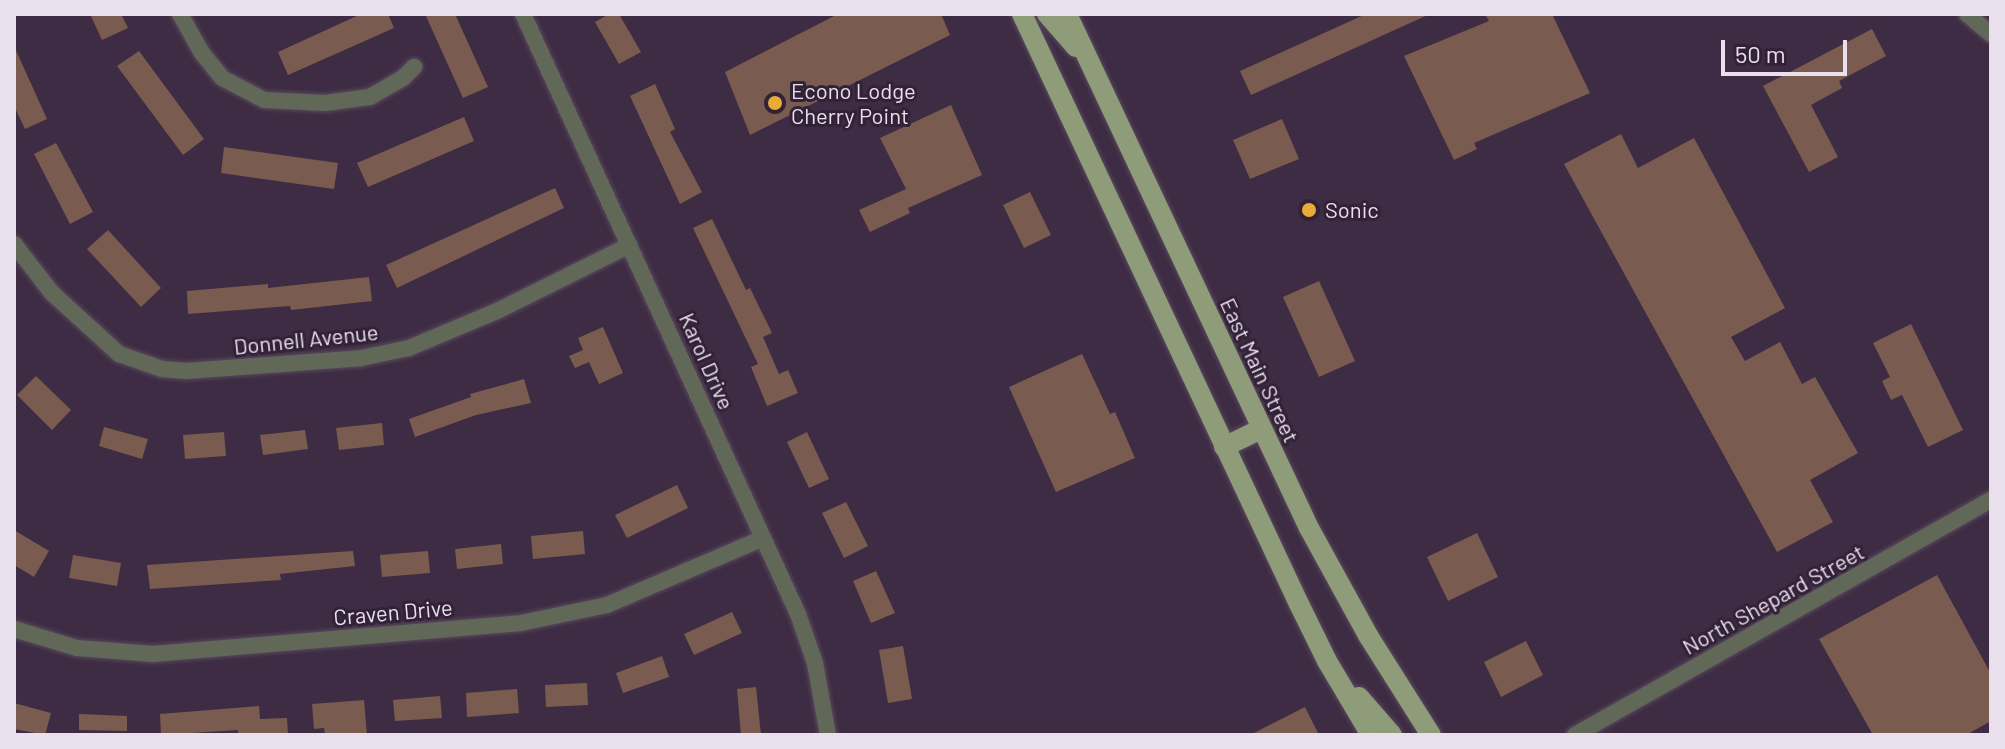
<!DOCTYPE html>
<html>
<head>
<meta charset="utf-8">
<style>
  body { margin:0 }
  #map { position:relative; width:2005px; height:749px; overflow:hidden; background:#3d2c43; font-family:Barlow,sans-serif }
  div>[style] { position:absolute }
  [style*='--x'] { left:calc(var(--x)*1px); top:calc(var(--y)*1px); width:calc(var(--w)*1px); rotate:calc(var(--a)*1deg) }
  .building>* { inset:0; background:#7a5b4f }
  .roads { filter:drop-shadow(0 0 2px #59495e) drop-shadow(0 0 2px #59495e) }
  .street>* { height:16px; margin:-8px; padding:0 8px; transform-origin:8px; border-radius:8px; background:#616857 }
  .primary>* { height:20px; margin:-10px; padding:0 10px; transform-origin:10px; border-radius:10px; background:#8e9c79 }
  .dots>* { width:22px; height:22px; translate:-50% -50%; box-sizing:border-box; border:4px solid #322238; border-radius:50% }
  span { translate:-50% -50%; white-space:nowrap; text-align:center; line-height:1.15; -webkit-text-stroke:6px #322238; paint-order:stroke }
  .poi-label { font-size:22px; color:#e9dfed }
  .left { translate:0 -50%; text-align:left }
  .street-label { font-size:22px; color:#e9dfed }
  .frame { position:absolute; inset:0; border:16px solid #e9dfed; pointer-events:none }
  .scale { position:absolute; left:1721px; top:40px; width:126px; height:36px; box-sizing:border-box; border:4px solid #e9dfed; border-top:0; padding-left:10px; font-size:24px; line-height:28px; white-space:nowrap; color:#e9dfed; -webkit-text-stroke:6px #322238; paint-order:stroke }
</style>
</head>
<body>
<div id="map">
  <div class="building">
    <i style="clip-path:polygon(90px 14px,121px 14px,128px 28px,102px 40px)"></i>
    <i style="clip-path:polygon(361px 14px,388px 14px,394px 28px,288px 75px,278px 52px)"></i>
    <i style="clip-path:polygon(425px 14px,455px 14px,488px 87px,463px 98px)"></i>
    <i style="clip-path:polygon(609px 14px,619px 14px,641px 52px,619px 64px,595px 22px)"></i>
    <i style="clip-path:polygon(838px 14px,941px 14px,950px 35px,750px 135px,725px 72px)"></i>
    <i style="clip-path:polygon(1366px 14px,1430px 14px,1251px 95px,1240px 71px)"></i>
    <i style="clip-path:polygon(1485px 14px,1552px 14px,1590px 93px,1474px 143px,1477px 149px,1454px 160px,1404px 56px,1489px 21px)"></i>
    <i style="clip-path:polygon(1872px 29px,1886px 56px,1839px 81px,1842px 88px,1811px 105px,1838px 157px,1809px 172px,1763px 86px)"></i>
    <i style="clip-path:polygon(14px 46px,47px 119px,25px 129px,14px 106px)"></i>
    <i style="clip-path:polygon(139px 51px,204px 139px,183px 155px,117px 66px)"></i>
    <i style="clip-path:polygon(655px 84px,675px 129px,670px 132px,702px 192px,680px 204px,630px 96px)"></i>
    <i style="clip-path:polygon(951px 105px,982px 175px,908px 208px,910px 213px,870px 232px,859px 210px,906px 189px,880px 138px)"></i>
    <i style="clip-path:polygon(464px 117px,474px 141px,368px 187px,357px 163px)"></i>
    <i style="clip-path:polygon(1282px 119px,1299px 159px,1250px 179px,1233px 140px)"></i>
    <i style="clip-path:polygon(1621px 134px,1638px 168px,1694px 138px,1785px 308px,1731px 337px,1745px 361px,1780px 342px,1802px 384px,1815px 377px,1858px 453px,1810px 480px,1833px 522px,1777px 552px,1564px 164px)"></i>
    <i style="clip-path:polygon(56px 143px,93px 212px,70px 224px,34px 154px)"></i>
    <i style="clip-path:polygon(224px 147px,338px 163px,334px 189px,221px 173px)"></i>
    <i style="clip-path:polygon(555px 188px,564px 208px,397px 288px,386px 265px)"></i>
    <i style="clip-path:polygon(1030px 192px,1051px 235px,1024px 248px,1003px 205px)"></i>
    <i style="clip-path:polygon(712px 219px,746px 290px,750px 288px,772px 333px,763px 337px,779px 374px,788px 370px,798px 393px,767px 406px,751px 367px,758px 364px,693px 228px)"></i>
    <i style="clip-path:polygon(108px 230px,161px 288px,141px 307px,87px 249px)"></i>
    <i style="clip-path:polygon(369px 277px,372px 301px,291px 310px,290px 306px,188px 314px,187px 291px,268px 284px,268px 288px)"></i>
    <i style="clip-path:polygon(1319px 281px,1355px 361px,1319px 377px,1283px 297px)"></i>
    <i style="clip-path:polygon(1911px 324px,1963px 430px,1928px 447px,1902px 395px,1891px 400px,1882px 381px,1890px 377px,1873px 343px)"></i>
    <i style="clip-path:polygon(603px 327px,623px 373px,599px 384px,589px 362px,575px 368px,569px 356px,583px 350px,578px 338px)"></i>
    <i style="clip-path:polygon(1082px 354px,1110px 414px,1115px 412px,1135px 458px,1056px 492px,1009px 387px)"></i>
    <i style="clip-path:polygon(36px 376px,71px 410px,52px 430px,17px 395px)"></i>
    <i style="clip-path:polygon(524px 379px,531px 403px,476px 415px,415px 437px,409px 419px,471px 397px,470px 394px)"></i>
    <i style="clip-path:polygon(382px 423px,384px 445px,339px 450px,336px 428px)"></i>
    <i style="clip-path:polygon(104px 427px,148px 439px,142px 459px,99px 446px)"></i>
    <i style="clip-path:polygon(305px 430px,308px 449px,263px 455px,260px 435px)"></i>
    <i style="clip-path:polygon(224px 432px,226px 456px,185px 459px,183px 435px)"></i>
    <i style="clip-path:polygon(807px 432px,829px 479px,809px 488px,787px 442px)"></i>
    <i style="clip-path:polygon(677px 485px,688px 508px,627px 538px,615px 515px)"></i>
    <i style="clip-path:polygon(846px 502px,868px 546px,844px 558px,822px 513px)"></i>
    <i style="clip-path:polygon(14px 530px,49px 551px,34px 577px,14px 565px)"></i>
    <i style="clip-path:polygon(583px 531px,585px 554px,533px 559px,531px 536px)"></i>
    <i style="clip-path:polygon(1477px 533px,1498px 577px,1448px 601px,1427px 557px)"></i>
    <i style="clip-path:polygon(501px 544px,503px 564px,457px 569px,455px 549px)"></i>
    <i style="clip-path:polygon(353px 551px,355px 566px,280px 574px,281px 580px,150px 589px,147px 565px)"></i>
    <i style="clip-path:polygon(428px 551px,430px 573px,382px 577px,380px 555px)"></i>
    <i style="clip-path:polygon(73px 555px,121px 563px,117px 586px,69px 578px)"></i>
    <i style="clip-path:polygon(876px 571px,895px 613px,871px 623px,853px 581px)"></i>
    <i style="clip-path:polygon(1937px 575px,1991px 674px,1991px 721px,1966px 735px,1873px 735px,1819px 639px)"></i>
    <i style="clip-path:polygon(732px 612px,742px 633px,694px 655px,684px 634px)"></i>
    <i style="clip-path:polygon(1526px 641px,1543px 675px,1501px 697px,1484px 662px)"></i>
    <i style="clip-path:polygon(903px 646px,912px 699px,888px 703px,879px 650px)"></i>
    <i style="clip-path:polygon(662px 656px,669px 677px,623px 693px,616px 673px)"></i>
    <i style="clip-path:polygon(587px 683px,588px 705px,546px 707px,545px 685px)"></i>
    <i style="clip-path:polygon(756px 687px,761px 735px,741px 735px,737px 689px)"></i>
    <i style="clip-path:polygon(517px 689px,519px 713px,467px 717px,466px 693px)"></i>
    <i style="clip-path:polygon(440px 696px,442px 718px,395px 721px,393px 700px)"></i>
    <i style="clip-path:polygon(364px 700px,367px 735px,325px 735px,324px 728px,314px 729px,312px 704px)"></i>
    <i style="clip-path:polygon(14px 703px,51px 713px,45px 735px,14px 729px)"></i>
    <i style="clip-path:polygon(259px 706px,260px 719px,287px 718px,288px 735px,238px 735px,238px 730px,161px 735px,160px 714px)"></i>
    <i style="clip-path:polygon(1305px 707px,1319px 735px,1250px 735px)"></i>
    <i style="clip-path:polygon(79px 714px,127px 716px,127px 731px,79px 730px)"></i>
  </div>
  <div class="roads">
    <div class="street">
      <i style="--x:180;--y:14;--w:45;--a:60.6"></i>
      <i style="--x:202;--y:53;--w:32;--a:51"></i>
      <i style="--x:222;--y:78;--w:47;--a:27.6"></i>
      <i style="--x:264;--y:100;--w:61;--a:2.8"></i>
      <i style="--x:325;--y:103;--w:45;--a:-7.6"></i>
      <i style="--x:370;--y:97;--w:38;--a:-30"></i>
      <i style="--x:403;--y:78;--w:16;--a:-45"></i>
      <i style="--x:523;--y:14;--w:660;--a:65.38"></i>
      <i style="--x:798;--y:614;--w:52;--a:70.9"></i>
      <i style="--x:815;--y:663;--w:73;--a:79.8"></i>
      <i style="--x:1967;--y:14;--w:31;--a:40"></i>
      <i style="--x:14;--y:244;--w:62;--a:52.2"></i>
      <i style="--x:52;--y:293;--w:91;--a:42.3"></i>
      <i style="--x:119;--y:354;--w:46;--a:19.2"></i>
      <i style="--x:162;--y:369;--w:24;--a:5"></i>
      <i style="--x:186;--y:371;--w:175;--a:-4.2"></i>
      <i style="--x:361;--y:358;--w:49;--a:-11.8"></i>
      <i style="--x:409;--y:348;--w:95;--a:-22.8"></i>
      <i style="--x:497;--y:311;--w:148;--a:-26.4"></i>
      <i style="--x:14;--y:629;--w:66;--a:16.8"></i>
      <i style="--x:77;--y:648;--w:76;--a:4.5"></i>
      <i style="--x:153;--y:654;--w:369;--a:-4.8"></i>
      <i style="--x:521;--y:623;--w:88;--a:-11.8"></i>
      <i style="--x:607;--y:605;--w:170;--a:-23.2"></i>
      <i style="--x:1575;--y:735;--w:478;--a:-29.5"></i>
    </div>
    <div class="primary">
      <i style="--x:1022;--y:14;--w:652;--a:64.85"></i>
      <i style="--x:1299;--y:604;--w:64;--a:63.8"></i>
      <i style="--x:1327;--y:661;--w:86;--a:59.3"></i>
      <i style="--x:1047;--y:14;--w:44;--a:48.7"></i>
      <i style="--x:1067;--y:14;--w:568;--a:64.79"></i>
      <i style="--x:1309;--y:528;--w:124;--a:61.2"></i>
      <i style="--x:1369;--y:637;--w:116;--a:57.7"></i>
      <i style="--x:1224;--y:447;--w:41;--a:-25.9"></i>
      <i style="--x:1359;--y:697;--w:50;--a:49"></i>
    </div>
  </div>
  <div class="dots">
    <i style="left:775px;top:103px;background:#e9ab38"></i>
    <i style="left:1309px;top:210px;background:#e9ab38"></i>
  </div>
  <div class="poi-label">
    <span class="left" style="left:791px;top:103px">Econo Lodge<br>Cherry Point</span>
    <span class="left" style="left:1325px;top:210px">Sonic</span>
  </div>
  <div class="street-label">
    <span style="left:306px;top:339px;rotate:-6deg">Donnell Avenue</span>
    <span style="left:707px;top:361px;rotate:66deg">Karol Drive</span>
    <span style="left:1260px;top:370px;rotate:65deg">East Main Street</span>
    <span style="left:1773px;top:599px;rotate:-29deg">North Shepard Street</span>
    <span style="left:393px;top:612px;rotate:-5deg">Craven Drive</span>
  </div>
  <div class="frame"></div>
  <div class="scale">50 m</div>
</div>
</body>
</html>
